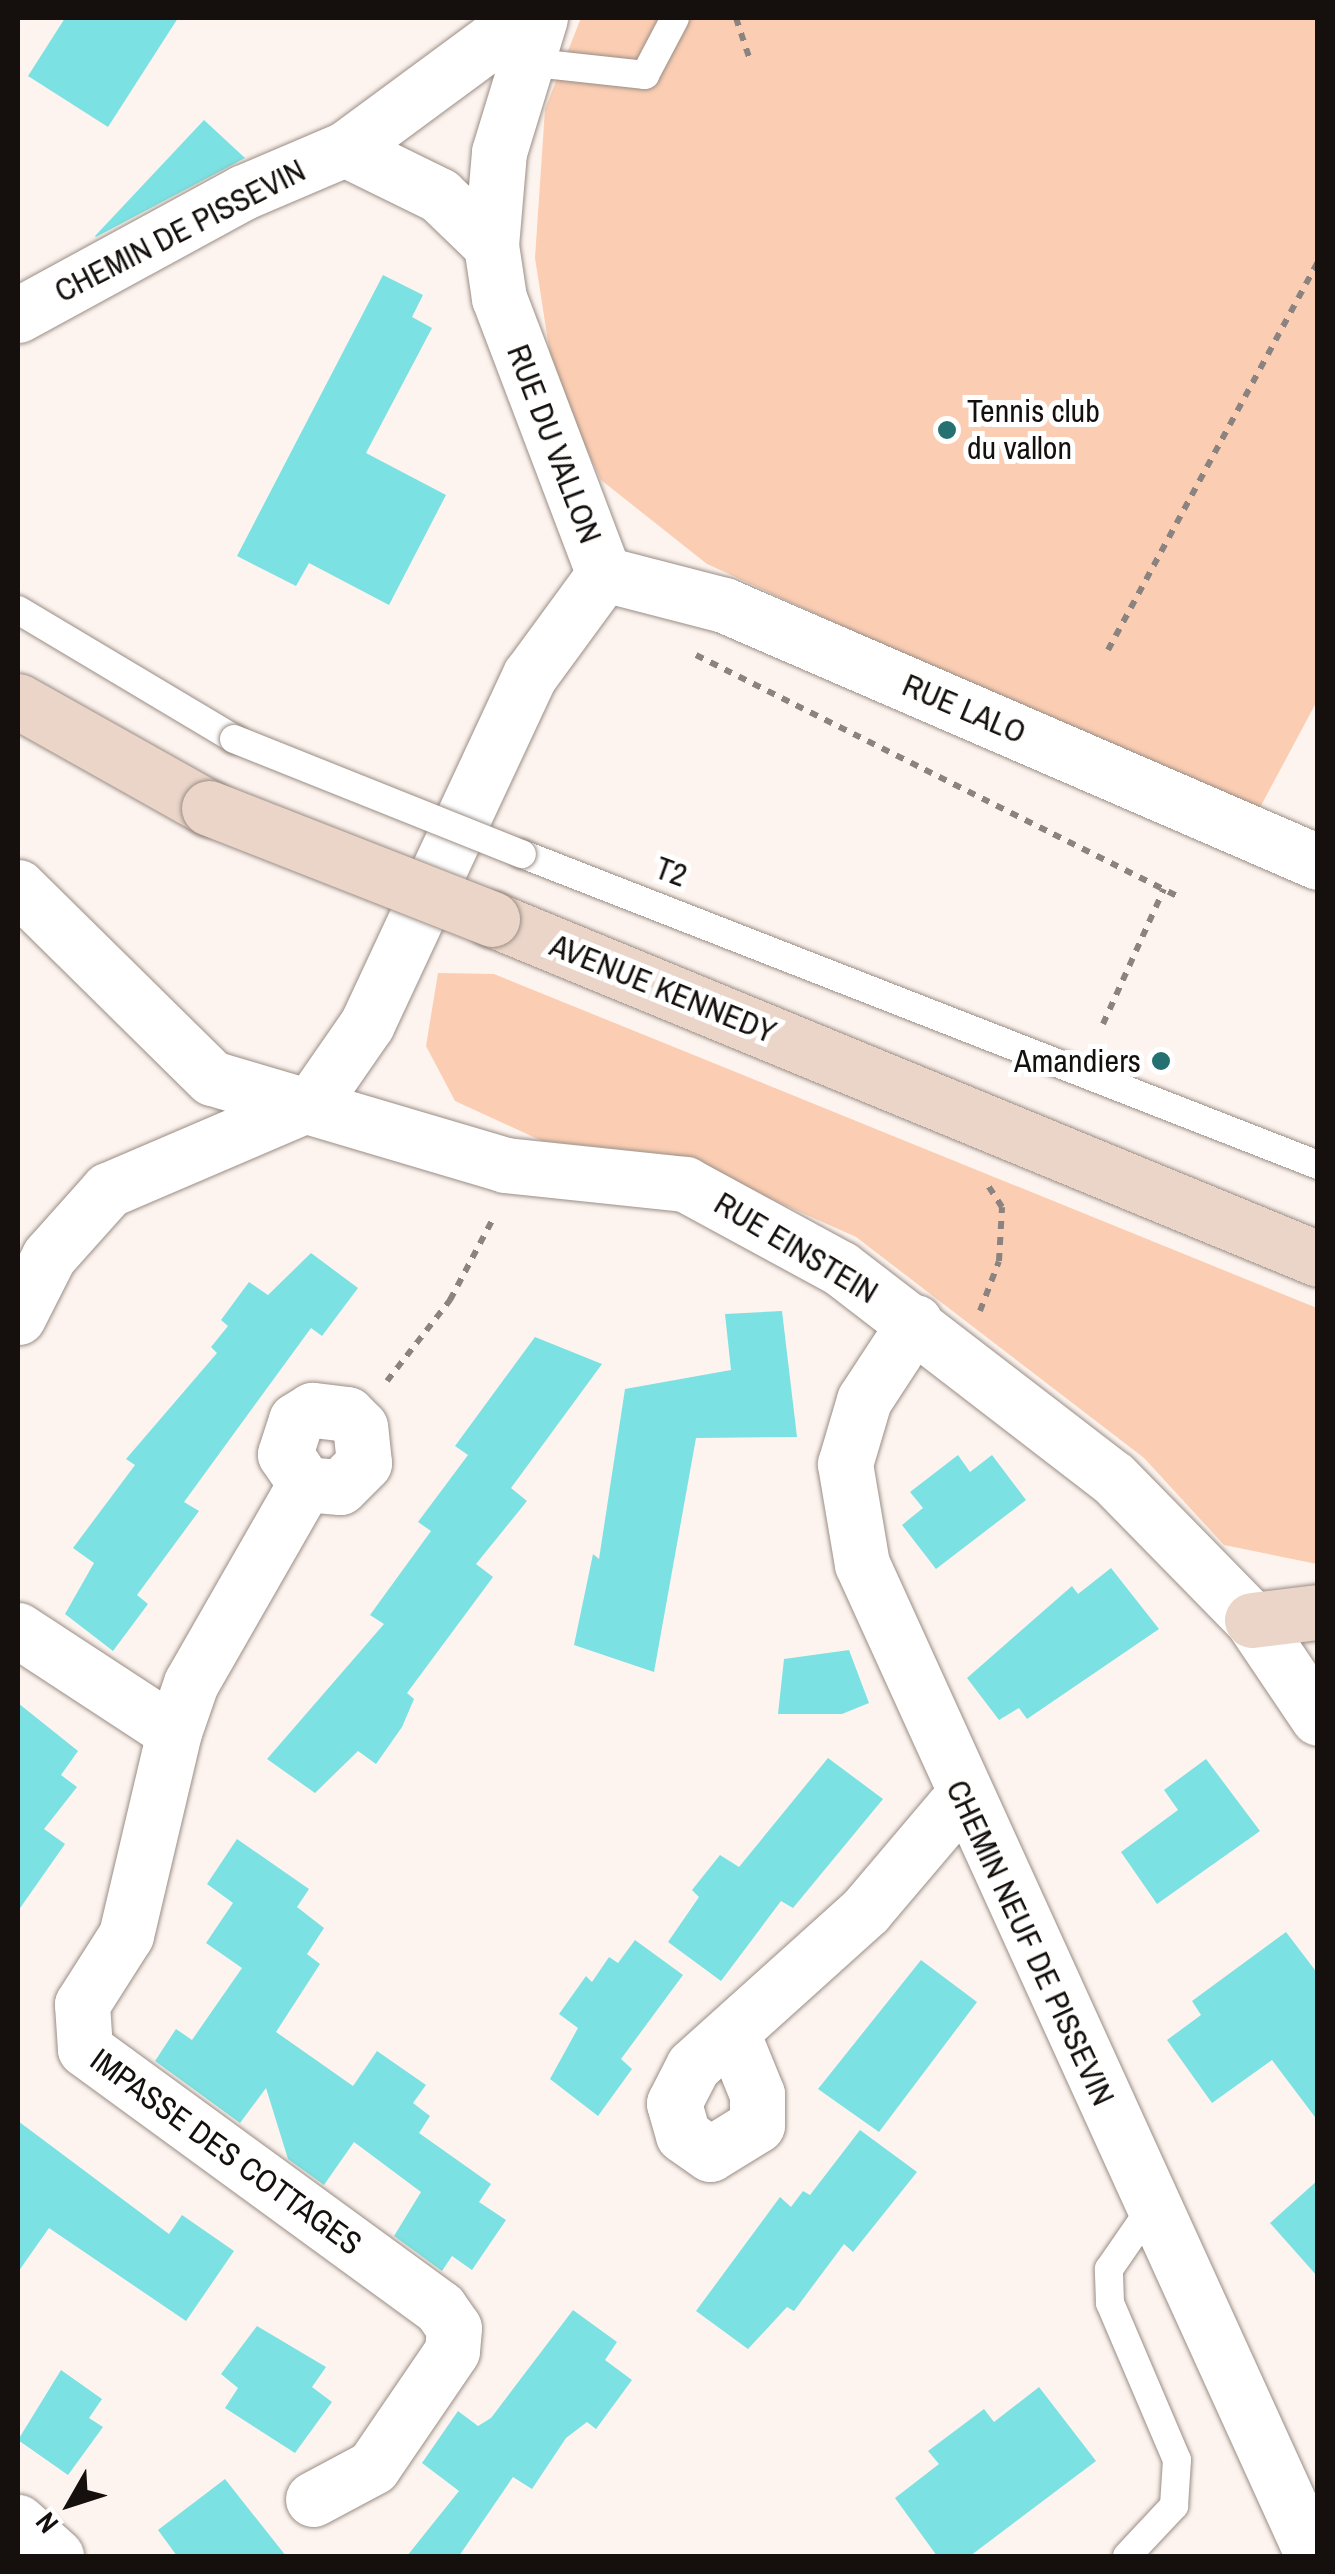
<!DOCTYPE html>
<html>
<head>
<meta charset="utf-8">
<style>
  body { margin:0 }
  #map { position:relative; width:1335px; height:2574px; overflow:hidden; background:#fdf4ef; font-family:"Archivo Narrow",sans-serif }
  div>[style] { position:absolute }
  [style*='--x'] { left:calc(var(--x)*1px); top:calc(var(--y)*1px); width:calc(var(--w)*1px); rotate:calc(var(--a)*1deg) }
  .green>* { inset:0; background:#fbceb3 }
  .building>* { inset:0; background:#7ce1e2 }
  .path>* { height:6px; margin-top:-3px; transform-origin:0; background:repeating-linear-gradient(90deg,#8a837f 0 8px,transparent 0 16px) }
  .roads { filter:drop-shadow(0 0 2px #9a8d85) drop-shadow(0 0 2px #9a8d85) }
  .lane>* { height:28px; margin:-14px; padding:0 14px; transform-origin:14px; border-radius:14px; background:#fff }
  .street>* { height:55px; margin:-27.5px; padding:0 27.5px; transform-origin:27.5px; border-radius:27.5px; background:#fff }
  .secondary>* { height:55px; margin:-27.5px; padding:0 27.5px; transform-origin:27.5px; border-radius:27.5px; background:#ead5c8 }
  .bridges { filter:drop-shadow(0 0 2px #9a8d85) drop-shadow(0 0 2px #9a8d85) }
  .lane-bridge>* { height:28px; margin:-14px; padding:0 14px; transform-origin:14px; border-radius:14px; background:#fff }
  .secondary-bridge>* { height:55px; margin:-27.5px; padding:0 27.5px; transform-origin:27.5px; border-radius:27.5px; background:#ead5c8 }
  .dots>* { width:28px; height:28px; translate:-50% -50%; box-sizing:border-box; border:5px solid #fff; border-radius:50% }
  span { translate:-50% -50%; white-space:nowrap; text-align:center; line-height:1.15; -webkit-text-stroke:10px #fff; paint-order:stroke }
  .street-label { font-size:32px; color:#15100d }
  .poi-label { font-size:32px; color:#15100d }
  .left { translate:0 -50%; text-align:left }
  .right { translate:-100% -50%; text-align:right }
  .frame { position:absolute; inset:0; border:20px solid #15100d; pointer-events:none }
  .north { position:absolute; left:20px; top:2454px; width:100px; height:100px; -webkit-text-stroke:8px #fff; paint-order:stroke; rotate:231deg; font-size:28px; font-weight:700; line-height:40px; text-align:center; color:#15100d }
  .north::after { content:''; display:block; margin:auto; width:35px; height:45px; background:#15100d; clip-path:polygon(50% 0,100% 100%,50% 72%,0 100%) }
</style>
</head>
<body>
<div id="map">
  <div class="green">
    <i style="clip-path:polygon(581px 18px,1317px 18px,1317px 701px,1256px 815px,707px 564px,601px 480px,554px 380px,535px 258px,545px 109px)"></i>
    <i style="clip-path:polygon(438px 973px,494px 974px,1317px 1308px,1317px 1564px,1224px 1545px,1144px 1458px,856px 1237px,673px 1155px,542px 1141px,455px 1101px,426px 1046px)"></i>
  </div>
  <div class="building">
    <i style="clip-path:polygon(65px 18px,178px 18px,108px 127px,28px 76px)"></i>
    <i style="clip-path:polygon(204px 120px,245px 158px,96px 237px,95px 236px)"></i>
    <i style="clip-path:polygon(383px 275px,423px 295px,412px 317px,432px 328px,366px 453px,446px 495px,389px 605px,309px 563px,296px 586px,237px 556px)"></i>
    <i style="clip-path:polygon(311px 1253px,358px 1288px,322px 1336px,311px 1328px,184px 1502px,199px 1511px,137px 1595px,148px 1604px,113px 1651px,65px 1614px,94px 1563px,73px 1548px,135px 1465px,126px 1459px,217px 1353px,211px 1347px,228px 1326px,221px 1320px,249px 1282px,268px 1295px)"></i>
    <i style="clip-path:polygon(782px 1311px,797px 1437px,696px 1438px,654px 1672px,574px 1645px,593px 1554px,599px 1559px,625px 1389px,731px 1370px,725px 1314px)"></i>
    <i style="clip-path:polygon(535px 1337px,602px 1364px,511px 1488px,527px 1501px,476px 1564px,493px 1577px,407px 1693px,414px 1699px,402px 1727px,376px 1764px,358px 1751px,315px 1793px,267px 1759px,384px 1624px,370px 1615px,431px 1531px,418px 1522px,468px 1455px,455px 1446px)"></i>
    <i style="clip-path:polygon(958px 1455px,970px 1472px,992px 1455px,1026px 1500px,936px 1569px,902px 1525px,923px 1508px,910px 1492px)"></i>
    <i style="clip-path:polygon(1111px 1568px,1159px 1629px,1027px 1719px,1019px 1708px,999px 1720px,967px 1678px,1072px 1586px,1078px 1594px)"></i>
    <i style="clip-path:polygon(849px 1650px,869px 1703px,842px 1714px,778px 1714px,784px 1659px)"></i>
    <i style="clip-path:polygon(18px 1703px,78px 1751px,61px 1775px,77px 1787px,44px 1829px,65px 1844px,18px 1911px)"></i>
    <i style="clip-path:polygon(828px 1758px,883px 1799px,793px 1908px,781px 1901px,721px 1981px,668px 1942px,699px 1897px,692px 1890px,720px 1855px,739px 1867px)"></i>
    <i style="clip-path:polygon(1206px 1759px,1260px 1831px,1157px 1904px,1121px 1852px,1178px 1810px,1164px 1790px)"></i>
    <i style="clip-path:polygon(237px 1839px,309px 1889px,297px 1907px,324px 1928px,307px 1954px,320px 1964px,276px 2032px,353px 2086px,377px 2051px,426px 2085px,413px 2103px,430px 2116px,419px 2133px,491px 2184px,479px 2202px,506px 2220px,472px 2270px,452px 2256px,442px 2271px,394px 2236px,421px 2192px,354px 2142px,324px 2185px,288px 2159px,266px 2088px,240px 2123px,155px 2061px,176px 2029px,192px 2040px,242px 1968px,206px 1943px,233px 1903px,207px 1884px)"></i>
    <i style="clip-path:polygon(1286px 1932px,1318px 1974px,1318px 2121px,1272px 2060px,1212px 2103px,1167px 2040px,1201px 2015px,1192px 2001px)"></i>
    <i style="clip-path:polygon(635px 1940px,683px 1975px,621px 2059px,632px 2069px,598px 2116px,550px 2079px,578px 2028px,559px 2014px,586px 1976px,592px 1982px,609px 1957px,618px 1963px)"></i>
    <i style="clip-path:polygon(921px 1960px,977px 2002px,879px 2132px,818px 2089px)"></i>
    <i style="clip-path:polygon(18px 2121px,169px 2234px,182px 2215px,234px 2251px,186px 2321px,49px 2228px,18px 2272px)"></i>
    <i style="clip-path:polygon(860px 2130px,917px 2172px,853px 2252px,844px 2244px,794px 2311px,787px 2307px,748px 2349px,696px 2311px,780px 2197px,791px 2207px,803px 2191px,810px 2195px)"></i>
    <i style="clip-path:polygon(1318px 2180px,1318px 2277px,1270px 2223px)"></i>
    <i style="clip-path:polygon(573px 2310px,617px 2342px,605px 2360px,632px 2380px,596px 2429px,587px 2422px,566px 2438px,532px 2489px,513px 2477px,459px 2556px,407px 2556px,459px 2491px,422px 2463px,458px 2411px,478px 2426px,491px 2418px)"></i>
    <i style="clip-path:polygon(257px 2326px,326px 2367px,312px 2387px,332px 2402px,295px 2453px,225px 2408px,238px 2388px,221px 2374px)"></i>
    <i style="clip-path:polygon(61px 2370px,102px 2399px,89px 2418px,103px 2427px,68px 2475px,18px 2440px)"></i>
    <i style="clip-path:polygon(1039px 2387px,1096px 2461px,970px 2556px,937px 2556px,895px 2498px,939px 2464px,928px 2451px,984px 2409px,994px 2422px)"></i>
    <i style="clip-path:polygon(225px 2479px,286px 2556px,177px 2556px,158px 2530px)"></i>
  </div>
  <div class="path">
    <i style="--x:736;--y:18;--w:41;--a:71.6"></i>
    <i style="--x:1108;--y:650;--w:442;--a:-61.6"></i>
    <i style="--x:696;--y:655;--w:538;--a:26.61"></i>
    <i style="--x:1103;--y:1024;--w:148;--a:-65.7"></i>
    <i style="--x:980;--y:1311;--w:53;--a:-69.2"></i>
    <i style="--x:999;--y:1261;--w:54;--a:-86.8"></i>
    <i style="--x:1002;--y:1207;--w:30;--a:-123"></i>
    <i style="--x:387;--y:1381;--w:103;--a:-52.1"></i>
    <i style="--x:450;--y:1300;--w:94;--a:-62.1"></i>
  </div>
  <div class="roads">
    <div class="lane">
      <i style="--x:526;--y:62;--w:120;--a:6.2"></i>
      <i style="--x:645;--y:75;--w:64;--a:-62.2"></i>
      <i style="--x:18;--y:610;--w:252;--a:30.8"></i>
      <i style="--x:522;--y:854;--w:855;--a:21.34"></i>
      <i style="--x:1127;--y:2556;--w:69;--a:-46.8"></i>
      <i style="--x:1174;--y:2506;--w:46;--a:-86.3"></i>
      <i style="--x:1177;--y:2460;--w:171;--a:-113.1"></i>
      <i style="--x:1110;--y:2303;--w:34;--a:-92"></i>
      <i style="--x:1109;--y:2269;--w:75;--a:-55.3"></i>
    </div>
    <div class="street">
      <i style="--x:540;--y:18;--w:140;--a:107"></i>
      <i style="--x:499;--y:152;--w:93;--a:94.9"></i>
      <i style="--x:491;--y:245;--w:54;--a:81.4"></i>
      <i style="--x:499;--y:298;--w:295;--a:69.2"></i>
      <i style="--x:345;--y:149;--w:105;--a:26.1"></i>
      <i style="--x:439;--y:195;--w:72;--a:43.9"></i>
      <i style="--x:18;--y:315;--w:257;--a:-28.6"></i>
      <i style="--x:244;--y:192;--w:110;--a:-23.1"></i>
      <i style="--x:345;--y:149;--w:221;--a:-36.4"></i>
      <i style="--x:604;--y:574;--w:124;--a:14.5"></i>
      <i style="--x:724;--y:605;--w:647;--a:23.4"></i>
      <i style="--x:18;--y:887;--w:272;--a:44.6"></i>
      <i style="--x:212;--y:1078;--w:306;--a:16.5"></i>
      <i style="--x:505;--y:1165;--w:181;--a:6"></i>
      <i style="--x:685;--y:1184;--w:176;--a:28.5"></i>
      <i style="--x:840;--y:1268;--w:344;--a:37.6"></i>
      <i style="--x:1113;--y:1478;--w:199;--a:45.6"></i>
      <i style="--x:1252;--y:1620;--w:118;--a:56"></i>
      <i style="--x:313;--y:1102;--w:95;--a:-55.3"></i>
      <i style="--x:367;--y:1024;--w:385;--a:-65"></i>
      <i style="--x:530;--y:675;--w:125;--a:-53.8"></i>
      <i style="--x:18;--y:1317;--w:68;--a:-63.1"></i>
      <i style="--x:49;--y:1256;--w:89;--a:-48.2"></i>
      <i style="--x:108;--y:1190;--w:223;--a:-23.2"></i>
      <i style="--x:915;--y:1322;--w:93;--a:123.2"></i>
      <i style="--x:864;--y:1400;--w:67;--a:106.5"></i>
      <i style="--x:845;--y:1464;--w:101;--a:80.4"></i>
      <i style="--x:862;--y:1564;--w:1090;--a:65.55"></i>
      <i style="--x:18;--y:1630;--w:186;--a:33.2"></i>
      <i style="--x:174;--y:1732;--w:209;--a:103.3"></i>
      <i style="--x:126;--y:1935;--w:82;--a:122.5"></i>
      <i style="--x:82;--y:2004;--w:45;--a:86.2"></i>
      <i style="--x:85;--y:2049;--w:439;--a:36.1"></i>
      <i style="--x:440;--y:2308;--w:24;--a:55"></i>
      <i style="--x:454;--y:2328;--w:23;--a:95"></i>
      <i style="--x:452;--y:2351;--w:140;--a:124.3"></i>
      <i style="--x:373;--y:2467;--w:68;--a:151.9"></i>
      <i style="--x:174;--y:1732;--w:52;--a:-70.9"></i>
      <i style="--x:191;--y:1683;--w:229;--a:-60.2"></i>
      <i style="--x:305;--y:1484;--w:35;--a:5"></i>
      <i style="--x:340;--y:1487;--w:34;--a:-45"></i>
      <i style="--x:364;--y:1463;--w:36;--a:-96"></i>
      <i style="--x:360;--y:1427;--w:18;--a:-135"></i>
      <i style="--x:347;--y:1414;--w:35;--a:-173"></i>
      <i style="--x:312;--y:1410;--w:19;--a:148"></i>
      <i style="--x:296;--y:1420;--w:36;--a:108"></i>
      <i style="--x:285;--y:1454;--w:36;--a:56"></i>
      <i style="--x:733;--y:2035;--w:64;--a:67.9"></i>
      <i style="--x:757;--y:2094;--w:31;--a:90"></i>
      <i style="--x:757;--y:2125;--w:55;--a:148.3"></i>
      <i style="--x:710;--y:2154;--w:33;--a:-145"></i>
      <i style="--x:683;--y:2135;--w:33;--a:-106"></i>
      <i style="--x:674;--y:2103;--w:42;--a:-62.8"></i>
      <i style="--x:693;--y:2066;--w:233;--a:-42"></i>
      <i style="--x:866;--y:1910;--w:148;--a:-49.7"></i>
      <i style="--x:18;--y:2522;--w:51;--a:41.8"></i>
    </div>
    <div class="secondary">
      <i style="--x:18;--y:701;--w:219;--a:29.3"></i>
      <i style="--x:492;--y:919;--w:893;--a:22.37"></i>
      <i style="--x:1252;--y:1620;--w:66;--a:-6.9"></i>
    </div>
  </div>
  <div class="bridges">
    <div class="lane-bridge">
      <i style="--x:234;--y:739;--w:310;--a:21.8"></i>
    </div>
    <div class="secondary-bridge">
      <i style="--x:209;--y:808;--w:304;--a:21.4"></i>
    </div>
  </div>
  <div class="dots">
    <i style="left:947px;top:430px;background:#257071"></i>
    <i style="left:1161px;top:1061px;background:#257071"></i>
  </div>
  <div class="street-label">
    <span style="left:180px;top:231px;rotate:-27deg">CHEMIN DE PISSEVIN</span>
    <span style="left:554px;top:444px;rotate:69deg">RUE DU VALLON</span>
    <span style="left:964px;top:709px;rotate:23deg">RUE LALO</span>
    <span style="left:671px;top:872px;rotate:20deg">T2</span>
    <span style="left:663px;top:989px;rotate:22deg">AVENUE KENNEDY</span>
    <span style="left:796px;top:1248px;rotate:31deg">RUE EINSTEIN</span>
    <span style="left:1030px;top:1943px;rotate:65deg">CHEMIN NEUF DE PISSEVIN</span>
    <span style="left:226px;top:2152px;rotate:36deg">IMPASSE DES COTTAGES</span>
  </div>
  <div class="poi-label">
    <span class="left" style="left:967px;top:430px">Tennis club<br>du vallon</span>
    <span class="right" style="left:1141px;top:1061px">Amandiers</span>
  </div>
  <div class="frame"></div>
  <div class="north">N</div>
</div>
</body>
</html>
